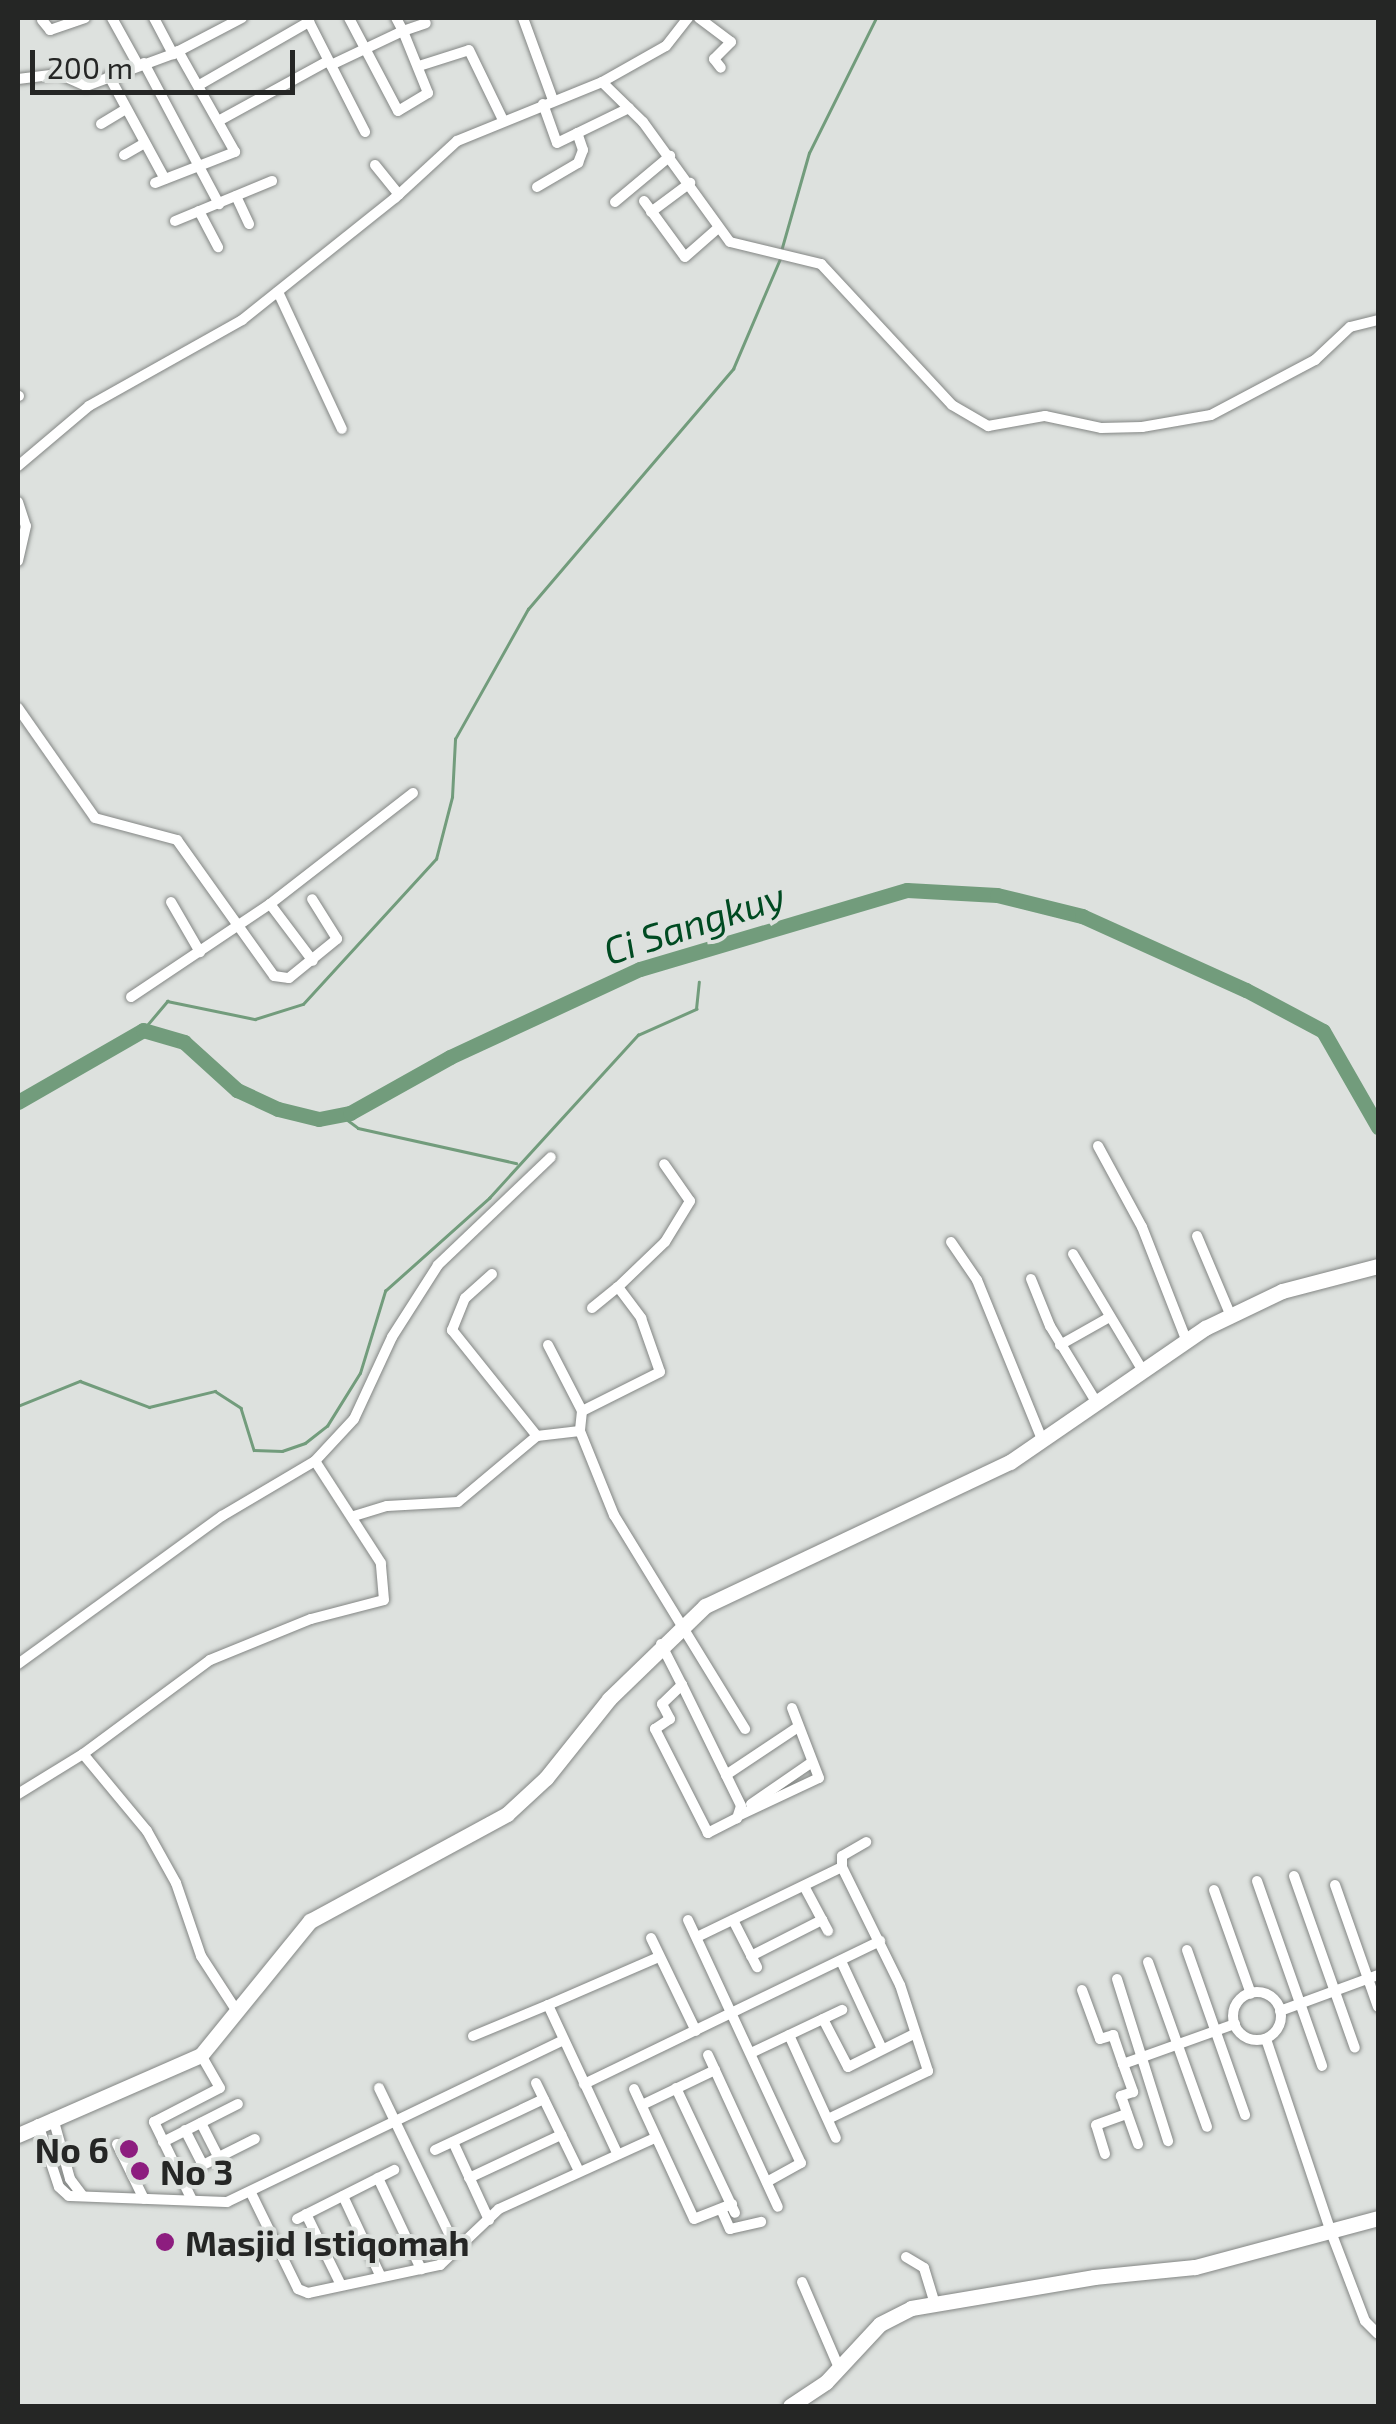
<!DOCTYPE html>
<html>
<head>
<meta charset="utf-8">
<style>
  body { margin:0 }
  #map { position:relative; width:1396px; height:2424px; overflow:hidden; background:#dde1de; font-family:"Exo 2",sans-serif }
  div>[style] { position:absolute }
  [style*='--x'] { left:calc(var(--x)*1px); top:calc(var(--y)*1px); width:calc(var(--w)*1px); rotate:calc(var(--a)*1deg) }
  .stream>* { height:2.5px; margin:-1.25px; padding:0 1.25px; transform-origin:1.25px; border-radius:1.25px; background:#729c7c }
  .river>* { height:15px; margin:-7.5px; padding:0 7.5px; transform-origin:7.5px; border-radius:7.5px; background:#729c7c }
  .roads { filter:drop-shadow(0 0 2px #838684) drop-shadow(0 0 2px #838684) }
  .street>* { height:10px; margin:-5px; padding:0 5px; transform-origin:5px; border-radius:5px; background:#fff }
  .street>.ring { margin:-5px; padding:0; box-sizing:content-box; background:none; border:10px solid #fff; border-radius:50% }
  .secondary>* { height:15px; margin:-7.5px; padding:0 7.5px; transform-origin:7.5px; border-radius:7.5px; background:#fff }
  .dots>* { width:28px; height:28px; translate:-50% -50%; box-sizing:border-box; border:5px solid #dde1de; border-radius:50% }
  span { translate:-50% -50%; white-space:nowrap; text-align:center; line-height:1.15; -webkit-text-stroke:8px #dde1de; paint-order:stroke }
  .poi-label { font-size:35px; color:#252625; font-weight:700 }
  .right { translate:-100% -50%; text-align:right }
  .left { translate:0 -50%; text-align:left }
  .water-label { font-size:38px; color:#004b22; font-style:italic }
  .frame { position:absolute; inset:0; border:20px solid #252625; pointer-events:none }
  .scale { position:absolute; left:30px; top:50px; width:265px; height:45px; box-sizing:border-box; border:5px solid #252625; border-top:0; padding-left:12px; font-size:30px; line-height:35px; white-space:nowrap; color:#252625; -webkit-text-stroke:8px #dde1de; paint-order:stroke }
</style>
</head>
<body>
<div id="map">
  <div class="stream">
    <i style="--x:781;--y:251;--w:102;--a:-74.1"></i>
    <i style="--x:809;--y:153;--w:151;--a:-63.6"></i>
    <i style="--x:143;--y:1030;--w:38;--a:-50"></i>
    <i style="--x:167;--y:1001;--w:90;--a:11.6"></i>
    <i style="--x:255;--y:1019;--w:50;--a:-17.4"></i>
    <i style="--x:303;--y:1004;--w:197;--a:-47.5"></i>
    <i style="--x:436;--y:859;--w:64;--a:-75.5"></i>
    <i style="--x:452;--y:797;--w:58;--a:-87"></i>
    <i style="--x:455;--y:739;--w:149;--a:-60.7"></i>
    <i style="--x:528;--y:609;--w:316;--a:-49.5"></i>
    <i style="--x:733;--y:369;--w:120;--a:-66.9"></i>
    <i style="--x:341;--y:1115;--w:21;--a:37"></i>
    <i style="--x:358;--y:1128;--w:162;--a:12.5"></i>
    <i style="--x:18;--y:1406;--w:67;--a:-22"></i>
    <i style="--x:80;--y:1381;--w:74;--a:20.6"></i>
    <i style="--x:149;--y:1407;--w:68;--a:-13.6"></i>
    <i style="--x:215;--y:1391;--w:31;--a:33"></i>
    <i style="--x:241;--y:1408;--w:44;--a:72.8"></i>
    <i style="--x:254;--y:1450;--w:28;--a:2"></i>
    <i style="--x:282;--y:1451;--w:24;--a:-19"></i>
    <i style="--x:305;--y:1443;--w:28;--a:-38"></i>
    <i style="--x:327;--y:1426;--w:62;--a:-58.1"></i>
    <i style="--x:360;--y:1373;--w:86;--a:-73"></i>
    <i style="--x:385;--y:1291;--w:140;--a:-41.8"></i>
    <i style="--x:489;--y:1198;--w:221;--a:-47.6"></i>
    <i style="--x:638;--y:1035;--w:64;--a:-24.1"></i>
    <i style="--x:696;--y:1009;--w:27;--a:-84"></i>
  </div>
  <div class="river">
    <i style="--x:18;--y:1102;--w:144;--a:-29.9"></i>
    <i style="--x:143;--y:1030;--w:43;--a:16.3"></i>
    <i style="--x:184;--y:1042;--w:72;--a:42.2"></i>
    <i style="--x:237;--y:1090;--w:45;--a:24.9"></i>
    <i style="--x:278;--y:1109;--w:42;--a:13.7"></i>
    <i style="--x:319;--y:1119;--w:32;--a:-11"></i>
    <i style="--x:350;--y:1113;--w:115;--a:-29.2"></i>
    <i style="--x:450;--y:1057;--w:209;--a:-24.9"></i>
    <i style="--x:640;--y:969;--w:278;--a:-16.5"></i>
    <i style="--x:907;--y:890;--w:90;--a:3.2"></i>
    <i style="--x:997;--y:895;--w:88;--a:13.9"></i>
    <i style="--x:1082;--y:916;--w:180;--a:24.3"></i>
    <i style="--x:1246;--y:990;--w:87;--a:28"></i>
    <i style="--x:1323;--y:1031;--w:111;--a:60.2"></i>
  </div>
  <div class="roads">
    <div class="street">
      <i style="--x:112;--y:18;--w:54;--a:61"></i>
      <i style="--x:154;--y:18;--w:41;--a:62.2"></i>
      <i style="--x:307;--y:18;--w:128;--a:63"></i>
      <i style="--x:349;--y:18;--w:105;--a:62.2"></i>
      <i style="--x:398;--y:111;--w:35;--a:-31"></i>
      <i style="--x:428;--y:93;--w:67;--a:-112"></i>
      <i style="--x:403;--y:31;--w:24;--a:-19"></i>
      <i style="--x:523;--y:18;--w:87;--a:69.9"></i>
      <i style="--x:699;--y:18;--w:40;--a:37"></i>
      <i style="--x:731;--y:42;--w:24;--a:135"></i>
      <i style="--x:714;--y:59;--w:11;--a:52"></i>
      <i style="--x:42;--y:20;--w:13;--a:51"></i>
      <i style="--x:50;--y:30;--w:37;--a:-19"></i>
      <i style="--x:144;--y:63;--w:160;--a:62"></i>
      <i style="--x:331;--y:65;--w:80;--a:-25.3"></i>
      <i style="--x:403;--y:31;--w:15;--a:-118"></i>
      <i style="--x:419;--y:66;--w:52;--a:-17.7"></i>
      <i style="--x:469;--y:50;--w:76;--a:64.1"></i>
      <i style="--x:109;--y:76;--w:117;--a:61.5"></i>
      <i style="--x:18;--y:79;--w:41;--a:-7"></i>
      <i style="--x:59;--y:74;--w:30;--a:24"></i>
      <i style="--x:86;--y:86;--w:93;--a:-20.2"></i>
      <i style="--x:173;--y:54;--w:78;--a:-27.6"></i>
      <i style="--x:602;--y:82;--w:57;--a:44.3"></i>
      <i style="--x:643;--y:122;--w:148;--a:54.1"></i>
      <i style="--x:730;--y:242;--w:94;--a:13.6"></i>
      <i style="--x:821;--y:264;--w:192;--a:47.1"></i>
      <i style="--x:952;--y:405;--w:42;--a:30.3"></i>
      <i style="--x:988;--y:426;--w:58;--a:-10"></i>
      <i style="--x:1045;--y:416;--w:57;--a:12.1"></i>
      <i style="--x:1101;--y:428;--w:41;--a:-1.4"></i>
      <i style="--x:1142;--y:427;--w:70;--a:-9.9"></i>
      <i style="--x:1211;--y:415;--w:118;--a:-27.9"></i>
      <i style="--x:1315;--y:360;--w:48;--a:-43.3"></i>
      <i style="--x:1350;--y:327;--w:29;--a:-14"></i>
      <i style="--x:201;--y:84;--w:125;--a:-29.9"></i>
      <i style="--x:543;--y:104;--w:41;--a:70.3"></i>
      <i style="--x:557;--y:143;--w:80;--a:-25.9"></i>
      <i style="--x:222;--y:119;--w:121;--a:-28.7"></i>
      <i style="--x:101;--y:124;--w:29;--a:-31"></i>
      <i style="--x:124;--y:155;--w:24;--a:-30"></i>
      <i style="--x:375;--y:165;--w:38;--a:51"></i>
      <i style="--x:155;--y:183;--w:86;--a:-21.2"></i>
      <i style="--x:235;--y:152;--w:116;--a:-119.4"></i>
      <i style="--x:537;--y:187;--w:48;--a:-30.3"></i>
      <i style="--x:578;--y:163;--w:14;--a:-69"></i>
      <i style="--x:583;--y:150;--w:18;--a:-109"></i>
      <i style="--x:236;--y:196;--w:31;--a:65"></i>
      <i style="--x:644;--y:201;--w:69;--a:53.8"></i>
      <i style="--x:685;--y:257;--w:44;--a:-41.3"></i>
      <i style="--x:615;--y:202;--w:72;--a:-39.9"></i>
      <i style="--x:199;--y:211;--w:41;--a:62.2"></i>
      <i style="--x:651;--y:212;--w:49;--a:-36.6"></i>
      <i style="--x:175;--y:221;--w:105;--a:-22.4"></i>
      <i style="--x:278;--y:292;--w:151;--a:65"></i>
      <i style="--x:18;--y:396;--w:1;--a:0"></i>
      <i style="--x:18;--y:466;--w:93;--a:-40.2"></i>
      <i style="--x:89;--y:406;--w:176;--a:-29.3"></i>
      <i style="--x:242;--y:320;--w:196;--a:-38.6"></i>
      <i style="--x:395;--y:198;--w:84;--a:-42.6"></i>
      <i style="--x:457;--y:141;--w:157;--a:-22.1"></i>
      <i style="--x:602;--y:82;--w:73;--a:-29.4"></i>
      <i style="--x:666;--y:46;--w:36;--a:-52"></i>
      <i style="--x:18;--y:502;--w:25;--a:72"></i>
      <i style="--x:26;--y:526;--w:36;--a:103"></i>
      <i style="--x:18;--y:708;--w:134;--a:55"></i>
      <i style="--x:95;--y:818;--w:85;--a:15"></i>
      <i style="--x:177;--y:840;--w:167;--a:54.5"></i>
      <i style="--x:274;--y:976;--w:15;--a:8"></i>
      <i style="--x:289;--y:978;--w:62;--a:-39.1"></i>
      <i style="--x:337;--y:939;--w:47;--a:-122"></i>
      <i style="--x:171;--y:902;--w:58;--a:59.9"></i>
      <i style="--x:270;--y:904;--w:181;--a:-37.8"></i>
      <i style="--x:131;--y:997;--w:167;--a:-33.8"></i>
      <i style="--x:270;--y:904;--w:71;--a:53"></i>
      <i style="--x:1098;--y:1146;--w:92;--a:61.5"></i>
      <i style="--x:1142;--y:1227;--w:120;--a:68.6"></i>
      <i style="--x:1197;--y:1236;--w:87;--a:67"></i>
      <i style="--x:951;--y:1242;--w:46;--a:55.6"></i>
      <i style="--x:977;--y:1280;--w:175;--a:67.8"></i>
      <i style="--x:1073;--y:1254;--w:136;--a:59.1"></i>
      <i style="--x:492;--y:1274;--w:36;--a:138"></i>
      <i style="--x:465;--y:1298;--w:35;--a:112"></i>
      <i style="--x:452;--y:1330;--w:136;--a:51.3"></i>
      <i style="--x:537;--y:1436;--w:43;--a:-6.6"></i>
      <i style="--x:1031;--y:1279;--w:51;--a:68"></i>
      <i style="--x:1050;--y:1326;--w:92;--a:58.7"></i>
      <i style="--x:618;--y:1287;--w:65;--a:-43.8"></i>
      <i style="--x:665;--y:1242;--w:48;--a:-58.6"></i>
      <i style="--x:690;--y:1201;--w:45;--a:-125.1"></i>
      <i style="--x:592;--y:1308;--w:33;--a:-39"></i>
      <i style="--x:618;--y:1287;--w:39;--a:53"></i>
      <i style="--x:641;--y:1318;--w:57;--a:70.6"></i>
      <i style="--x:660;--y:1372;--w:87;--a:153.4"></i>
      <i style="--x:582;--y:1411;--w:20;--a:96"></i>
      <i style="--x:580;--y:1431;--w:91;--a:68"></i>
      <i style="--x:614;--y:1515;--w:251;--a:58.5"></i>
      <i style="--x:548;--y:1345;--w:74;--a:62.7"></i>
      <i style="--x:1060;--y:1345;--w:55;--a:-29.4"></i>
      <i style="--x:354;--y:1516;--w:34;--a:-17"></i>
      <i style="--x:387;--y:1506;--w:71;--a:-3.2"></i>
      <i style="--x:458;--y:1502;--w:103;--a:-39.9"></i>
      <i style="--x:661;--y:1644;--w:46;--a:62.9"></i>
      <i style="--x:682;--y:1685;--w:100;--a:63.9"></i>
      <i style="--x:726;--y:1775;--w:34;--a:64"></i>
      <i style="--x:741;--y:1806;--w:13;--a:108"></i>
      <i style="--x:737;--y:1818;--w:33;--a:153"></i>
      <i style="--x:708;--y:1833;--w:117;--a:-117"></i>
      <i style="--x:655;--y:1729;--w:18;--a:-34"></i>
      <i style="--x:670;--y:1719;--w:17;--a:-118"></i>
      <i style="--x:662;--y:1704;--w:28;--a:-44"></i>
      <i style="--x:18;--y:1664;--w:252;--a:-36"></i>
      <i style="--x:222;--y:1516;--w:108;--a:-30.6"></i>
      <i style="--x:315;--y:1461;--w:57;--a:-47.1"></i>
      <i style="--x:354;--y:1419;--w:90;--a:-65.1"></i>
      <i style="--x:392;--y:1337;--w:85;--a:-57.4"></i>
      <i style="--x:438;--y:1265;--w:156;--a:-43.7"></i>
      <i style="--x:726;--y:1775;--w:87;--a:-33.7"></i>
      <i style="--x:18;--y:1794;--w:76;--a:-31.6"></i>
      <i style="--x:751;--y:1804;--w:74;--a:-34.5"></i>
      <i style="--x:740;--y:1815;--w:87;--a:-25.1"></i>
      <i style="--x:819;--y:1778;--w:75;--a:-111.1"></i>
      <i style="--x:1294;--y:1876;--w:182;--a:70.5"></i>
      <i style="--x:1257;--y:1881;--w:196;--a:70.6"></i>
      <i style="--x:1335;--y:1885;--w:129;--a:70.6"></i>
      <i style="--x:804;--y:1886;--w:51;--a:61.9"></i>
      <i style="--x:1214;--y:1890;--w:110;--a:70.4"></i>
      <i style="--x:688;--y:1920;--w:268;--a:65.1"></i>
      <i style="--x:801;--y:2163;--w:39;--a:151"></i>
      <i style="--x:733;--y:1920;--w:53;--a:62.9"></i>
      <i style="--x:697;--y:1937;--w:161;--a:-25.8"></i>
      <i style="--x:651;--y:1938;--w:103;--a:64.2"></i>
      <i style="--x:1187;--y:1950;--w:175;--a:70.6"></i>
      <i style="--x:751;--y:1956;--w:80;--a:-26.9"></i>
      <i style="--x:841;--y:1961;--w:97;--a:65"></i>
      <i style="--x:1148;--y:1962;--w:175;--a:70.3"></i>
      <i style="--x:1117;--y:1979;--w:170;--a:72.5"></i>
      <i style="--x:1082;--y:1990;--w:52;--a:69.8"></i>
      <i style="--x:1100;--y:2039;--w:14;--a:-17"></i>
      <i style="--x:1113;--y:2035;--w:31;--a:71"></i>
      <i style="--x:1123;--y:2064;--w:30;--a:70"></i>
      <i style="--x:1133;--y:2092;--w:13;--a:162"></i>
      <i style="--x:1121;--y:2096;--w:51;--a:70.5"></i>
      <i class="ring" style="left:1233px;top:1992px;width:38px;height:38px"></i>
      <i style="--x:548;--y:2005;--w:121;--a:-23.4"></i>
      <i style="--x:1280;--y:2011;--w:104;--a:-20.2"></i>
      <i style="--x:238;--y:2013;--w:68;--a:-123"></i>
      <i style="--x:201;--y:1956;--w:77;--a:-108.9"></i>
      <i style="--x:176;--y:1883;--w:60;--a:-119.1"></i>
      <i style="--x:147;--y:1831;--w:100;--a:-129.7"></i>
      <i style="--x:83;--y:1754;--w:158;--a:-36.5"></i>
      <i style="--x:210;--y:1660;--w:109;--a:-22.1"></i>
      <i style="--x:311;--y:1619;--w:75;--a:-14.6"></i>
      <i style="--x:384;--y:1600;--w:37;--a:-95"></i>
      <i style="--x:381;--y:1563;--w:121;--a:-122.9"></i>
      <i style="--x:823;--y:2019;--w:54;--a:62.5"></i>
      <i style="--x:848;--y:2067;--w:74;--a:-26.6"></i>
      <i style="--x:789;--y:2035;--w:113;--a:65.5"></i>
      <i style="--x:473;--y:2036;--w:81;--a:-22.5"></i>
      <i style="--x:548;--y:2005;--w:163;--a:65"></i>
      <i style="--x:1266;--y:2039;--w:204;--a:71.4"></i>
      <i style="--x:1331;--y:2232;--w:95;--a:69.1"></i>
      <i style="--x:1365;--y:2321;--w:18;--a:45"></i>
      <i style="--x:751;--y:2053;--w:101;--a:-25.3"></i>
      <i style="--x:708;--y:2055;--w:167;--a:65.3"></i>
      <i style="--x:1123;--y:2064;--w:119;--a:-19.7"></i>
      <i style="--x:536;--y:2083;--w:98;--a:64"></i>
      <i style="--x:584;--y:2084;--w:329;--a:-25.8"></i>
      <i style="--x:379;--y:2088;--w:180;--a:64.3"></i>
      <i style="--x:676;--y:2088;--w:138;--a:64.7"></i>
      <i style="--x:634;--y:2089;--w:143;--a:65.2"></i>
      <i style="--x:694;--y:2219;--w:41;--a:-21.5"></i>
      <i style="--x:642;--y:2105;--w:81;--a:-25.6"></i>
      <i style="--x:53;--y:2118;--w:63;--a:74.4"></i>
      <i style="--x:70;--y:2179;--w:21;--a:53"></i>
      <i style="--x:828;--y:2119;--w:111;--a:-25.6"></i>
      <i style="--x:928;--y:2071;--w:90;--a:-108"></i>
      <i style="--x:900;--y:1985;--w:131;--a:-116.2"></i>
      <i style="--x:842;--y:1867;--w:11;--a:-90"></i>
      <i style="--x:842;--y:1856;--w:28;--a:-30"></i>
      <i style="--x:201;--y:2123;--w:38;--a:63"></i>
      <i style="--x:38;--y:2124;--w:66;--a:71.6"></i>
      <i style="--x:59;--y:2187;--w:13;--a:42"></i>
      <i style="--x:69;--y:2196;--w:158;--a:2.2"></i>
      <i style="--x:227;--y:2202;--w:373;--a:-25.7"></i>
      <i style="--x:185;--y:2130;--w:39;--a:63"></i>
      <i style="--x:203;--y:2165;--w:58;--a:-26.6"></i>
      <i style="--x:163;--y:2142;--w:84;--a:-26.9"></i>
      <i style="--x:453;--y:2142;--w:86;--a:65.2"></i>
      <i style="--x:117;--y:2144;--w:61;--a:63.9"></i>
      <i style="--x:435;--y:2150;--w:120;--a:-25.1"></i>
      <i style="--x:1105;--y:2154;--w:30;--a:-107"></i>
      <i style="--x:1096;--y:2125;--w:33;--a:-20"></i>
      <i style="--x:378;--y:2178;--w:101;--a:64.7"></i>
      <i style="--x:469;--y:2178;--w:102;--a:-25.1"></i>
      <i style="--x:251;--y:2193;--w:107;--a:63.9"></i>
      <i style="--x:298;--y:2289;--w:11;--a:22"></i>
      <i style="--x:308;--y:2293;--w:135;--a:-12"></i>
      <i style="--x:440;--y:2265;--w:81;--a:-43.5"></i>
      <i style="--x:499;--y:2209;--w:171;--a:-24.5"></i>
      <i style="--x:343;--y:2196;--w:89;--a:64.9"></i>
      <i style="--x:192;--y:2200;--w:87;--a:-116"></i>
      <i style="--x:154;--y:2122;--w:74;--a:-27.3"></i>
      <i style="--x:220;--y:2088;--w:38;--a:-120"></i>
      <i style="--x:721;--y:2209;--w:22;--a:66"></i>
      <i style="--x:730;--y:2229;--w:32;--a:-13"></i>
      <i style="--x:306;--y:2214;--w:79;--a:63.8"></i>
      <i style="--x:297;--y:2219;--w:109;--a:-26.8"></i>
      <i style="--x:906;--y:2257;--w:21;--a:31"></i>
      <i style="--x:924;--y:2268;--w:37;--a:73"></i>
      <i style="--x:802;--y:2282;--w:94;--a:66.7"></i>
    </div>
    <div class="secondary">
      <i style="--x:18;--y:2135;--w:200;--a:-23.6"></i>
      <i style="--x:201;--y:2055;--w:173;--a:-50.9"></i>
      <i style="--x:310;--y:1921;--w:224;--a:-28.5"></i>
      <i style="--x:507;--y:1814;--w:53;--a:-42.7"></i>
      <i style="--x:546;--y:1778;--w:101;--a:-51.4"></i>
      <i style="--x:609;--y:1699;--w:134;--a:-44.1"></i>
      <i style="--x:705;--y:1606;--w:337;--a:-25.3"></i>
      <i style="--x:1010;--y:1462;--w:237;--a:-34.5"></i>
      <i style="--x:1205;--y:1328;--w:85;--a:-25.7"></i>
      <i style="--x:1282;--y:1291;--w:99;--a:-14.6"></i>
      <i style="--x:790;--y:2406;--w:43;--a:-33.7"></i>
      <i style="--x:826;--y:2382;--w:79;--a:-47"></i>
      <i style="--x:880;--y:2324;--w:35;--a:-27"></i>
      <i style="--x:911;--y:2308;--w:186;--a:-9.6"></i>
      <i style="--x:1094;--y:2277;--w:101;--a:-5.7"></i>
      <i style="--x:1195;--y:2267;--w:189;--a:-15"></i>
    </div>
  </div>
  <div class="dots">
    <i style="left:129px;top:2149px;background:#8d1d7f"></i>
    <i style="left:140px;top:2171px;background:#8d1d7f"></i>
    <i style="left:165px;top:2242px;background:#8d1d7f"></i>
  </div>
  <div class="poi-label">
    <span class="right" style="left:109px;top:2149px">No 6</span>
    <span class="left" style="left:160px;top:2171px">No 3</span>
    <span class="left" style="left:185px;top:2242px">Masjid Istiqomah</span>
  </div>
  <div class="water-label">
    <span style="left:694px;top:923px;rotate:-18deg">Ci Sangkuy</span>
  </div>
  <div class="frame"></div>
  <div class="scale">200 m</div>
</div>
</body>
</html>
